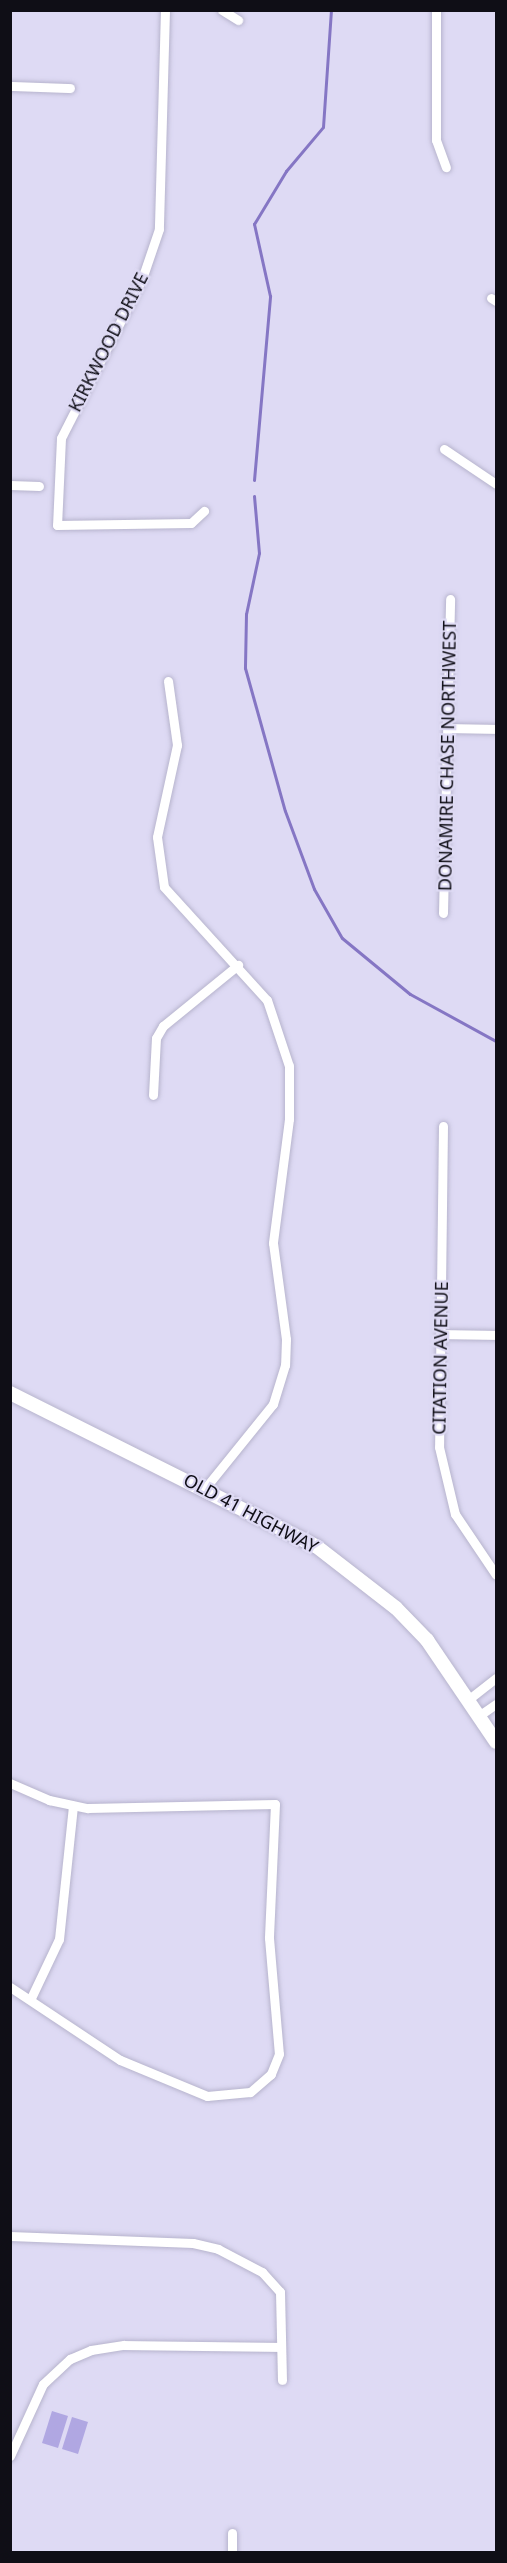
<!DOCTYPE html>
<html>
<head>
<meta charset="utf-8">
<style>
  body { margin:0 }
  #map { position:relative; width:507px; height:2563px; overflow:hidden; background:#dedaf4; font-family:"Noto Sans",sans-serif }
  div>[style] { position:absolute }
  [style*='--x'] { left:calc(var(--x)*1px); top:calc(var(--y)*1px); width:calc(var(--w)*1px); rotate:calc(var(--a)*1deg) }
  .green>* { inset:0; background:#b0a7e2 }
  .stream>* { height:3px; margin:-1.5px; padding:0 1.5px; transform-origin:1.5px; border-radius:1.5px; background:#8576c4 }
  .roads { filter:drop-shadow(0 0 2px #b7b4cd) drop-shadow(0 0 2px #b7b4cd) }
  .minor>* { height:9px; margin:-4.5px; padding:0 4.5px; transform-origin:4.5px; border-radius:4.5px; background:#fff }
  .secondary>* { height:14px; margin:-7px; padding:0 7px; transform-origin:7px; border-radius:7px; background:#fff }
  span { translate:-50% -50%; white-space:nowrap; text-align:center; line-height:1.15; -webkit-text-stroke:4.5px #dedaf4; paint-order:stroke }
  .street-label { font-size:18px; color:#0f0e16 }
  .frame { position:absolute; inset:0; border:12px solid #0f0e16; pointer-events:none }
</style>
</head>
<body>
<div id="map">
  <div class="green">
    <i style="clip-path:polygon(52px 2411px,68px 2416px,58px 2448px,42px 2443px)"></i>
    <i style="clip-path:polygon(72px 2417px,88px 2422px,78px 2454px,62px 2449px)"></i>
  </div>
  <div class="stream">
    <i style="--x:254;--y:480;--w:185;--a:-85"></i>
    <i style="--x:270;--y:296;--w:74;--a:-102.5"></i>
    <i style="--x:254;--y:224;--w:62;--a:-58.9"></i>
    <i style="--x:286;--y:171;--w:57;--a:-49.9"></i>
    <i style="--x:323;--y:127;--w:117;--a:-86.1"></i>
    <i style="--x:254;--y:496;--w:57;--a:85"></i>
    <i style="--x:259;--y:553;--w:62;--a:102"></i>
    <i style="--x:246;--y:614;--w:54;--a:91.1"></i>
    <i style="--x:245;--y:668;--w:148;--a:74.4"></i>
    <i style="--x:285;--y:811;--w:83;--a:69.6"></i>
    <i style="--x:314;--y:889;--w:56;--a:60.3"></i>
    <i style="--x:342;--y:938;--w:88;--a:39.5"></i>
    <i style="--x:410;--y:994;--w:98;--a:28.7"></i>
  </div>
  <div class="roads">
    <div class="minor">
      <i style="--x:165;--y:10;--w:219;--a:91.6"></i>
      <i style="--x:159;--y:229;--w:53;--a:108.8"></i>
      <i style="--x:142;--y:279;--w:178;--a:117"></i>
      <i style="--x:61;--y:438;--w:87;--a:92.6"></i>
      <i style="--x:57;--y:525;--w:134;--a:-0.9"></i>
      <i style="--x:191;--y:523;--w:18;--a:-43"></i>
      <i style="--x:222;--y:10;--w:19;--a:32"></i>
      <i style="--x:436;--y:10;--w:130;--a:90"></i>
      <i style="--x:436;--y:140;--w:29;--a:70"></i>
      <i style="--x:10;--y:86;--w:60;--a:1.9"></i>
      <i style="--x:491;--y:298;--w:6;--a:31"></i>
      <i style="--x:444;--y:449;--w:63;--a:33.9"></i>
      <i style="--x:10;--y:485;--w:29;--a:2"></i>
      <i style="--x:168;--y:681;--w:65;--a:82"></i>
      <i style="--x:177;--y:745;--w:94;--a:102.3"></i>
      <i style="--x:157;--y:837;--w:50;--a:82"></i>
      <i style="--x:164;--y:887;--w:153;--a:47.7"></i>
      <i style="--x:267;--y:1000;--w:70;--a:71.6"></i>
      <i style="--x:289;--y:1066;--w:53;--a:90"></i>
      <i style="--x:289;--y:1119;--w:125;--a:97.4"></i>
      <i style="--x:273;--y:1243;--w:97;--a:82.3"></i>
      <i style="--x:286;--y:1339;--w:26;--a:92"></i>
      <i style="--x:285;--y:1365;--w:41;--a:107.1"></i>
      <i style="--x:273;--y:1404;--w:107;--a:128.9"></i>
      <i style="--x:449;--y:728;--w:47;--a:1.2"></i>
      <i style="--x:443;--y:913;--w:314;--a:-88.7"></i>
      <i style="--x:153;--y:1095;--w:57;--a:-87"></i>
      <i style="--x:156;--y:1038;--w:14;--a:-60"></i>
      <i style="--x:163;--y:1026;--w:97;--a:-39.1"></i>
      <i style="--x:443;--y:1126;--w:321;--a:90.7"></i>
      <i style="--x:439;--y:1447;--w:69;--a:76.6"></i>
      <i style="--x:455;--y:1514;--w:73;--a:56.1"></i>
      <i style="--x:441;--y:1334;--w:55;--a:1"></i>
      <i style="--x:469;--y:1699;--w:34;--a:-38"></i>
      <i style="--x:480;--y:1715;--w:19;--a:-35"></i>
      <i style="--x:10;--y:1783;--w:43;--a:23.6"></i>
      <i style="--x:49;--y:1800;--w:40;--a:12"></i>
      <i style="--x:88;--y:1808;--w:187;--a:-1.2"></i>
      <i style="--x:275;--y:1804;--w:134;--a:92.6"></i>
      <i style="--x:269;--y:1938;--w:116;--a:85.1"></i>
      <i style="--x:279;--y:2054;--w:22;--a:112"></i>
      <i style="--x:271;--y:2074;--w:28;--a:139"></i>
      <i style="--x:250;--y:2092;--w:43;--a:174.7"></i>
      <i style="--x:207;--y:2096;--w:94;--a:-157.5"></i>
      <i style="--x:120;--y:2060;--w:132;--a:-146.4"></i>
      <i style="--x:31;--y:1998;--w:65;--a:-64.6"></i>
      <i style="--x:59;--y:1939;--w:134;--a:-84"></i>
      <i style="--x:10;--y:2236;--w:183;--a:2.2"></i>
      <i style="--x:193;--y:2243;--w:26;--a:13"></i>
      <i style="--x:218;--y:2249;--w:50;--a:27.6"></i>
      <i style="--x:262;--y:2272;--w:27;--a:48"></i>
      <i style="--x:280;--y:2292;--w:88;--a:88.7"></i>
      <i style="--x:10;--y:2456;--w:79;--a:-65.4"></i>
      <i style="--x:43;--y:2384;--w:37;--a:-43"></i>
      <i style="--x:70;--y:2359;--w:23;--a:-23"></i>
      <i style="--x:91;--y:2350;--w:33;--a:-9"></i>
      <i style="--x:124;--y:2345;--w:156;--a:0.7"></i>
      <i style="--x:232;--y:2533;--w:19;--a:90"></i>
    </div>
    <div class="secondary">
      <i style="--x:10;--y:1393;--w:342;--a:26.6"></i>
      <i style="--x:316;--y:1546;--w:101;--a:37.8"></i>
      <i style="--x:396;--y:1608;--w:45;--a:45.9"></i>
      <i style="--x:427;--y:1640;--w:123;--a:55.9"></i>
    </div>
  </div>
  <div class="street-label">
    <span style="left:108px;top:342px;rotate:-63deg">KIRKWOOD DRIVE</span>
    <span style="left:447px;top:756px;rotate:-89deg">DONAMIRE CHASE NORTHWEST</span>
    <span style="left:440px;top:1358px;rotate:-89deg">CITATION AVENUE</span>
    <span style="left:251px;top:1513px;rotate:28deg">OLD 41 HIGHWAY</span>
  </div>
  <div class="frame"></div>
</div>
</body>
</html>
